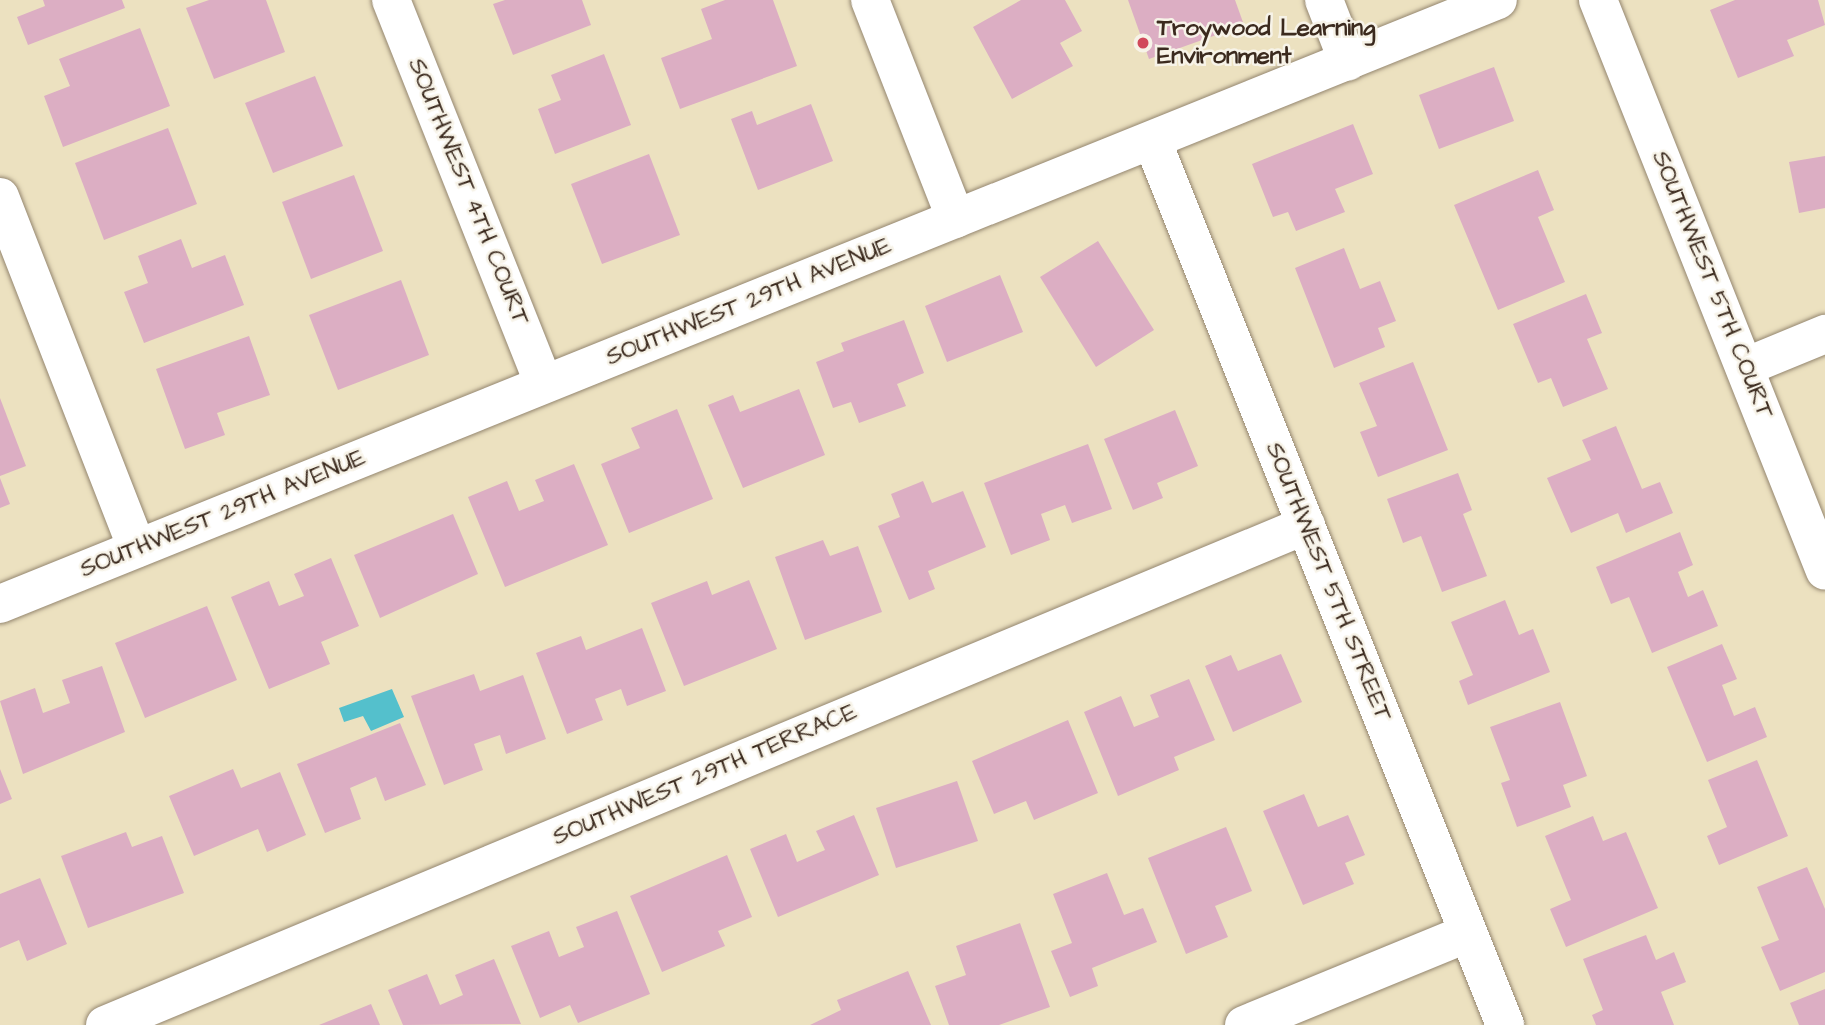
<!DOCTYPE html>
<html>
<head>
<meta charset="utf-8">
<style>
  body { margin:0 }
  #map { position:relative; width:1825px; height:1025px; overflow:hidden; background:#ece1c0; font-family:"Architects Daughter",sans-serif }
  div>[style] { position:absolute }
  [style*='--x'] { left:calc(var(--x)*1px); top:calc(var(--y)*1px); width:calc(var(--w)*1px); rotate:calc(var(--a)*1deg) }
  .water>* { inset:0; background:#54c0cc }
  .building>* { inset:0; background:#dcaec3 }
  .roads { filter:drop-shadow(0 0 2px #94866f) drop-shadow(0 0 2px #94866f) }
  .minor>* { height:38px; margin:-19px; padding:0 19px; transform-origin:19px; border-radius:19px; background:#fff }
  .dots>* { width:19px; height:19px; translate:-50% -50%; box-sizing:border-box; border:4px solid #f7f3e8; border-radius:50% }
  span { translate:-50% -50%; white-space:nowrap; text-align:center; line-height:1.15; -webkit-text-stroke:5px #f7f3e8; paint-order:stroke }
  .poi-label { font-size:24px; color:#3b2a1e; font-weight:700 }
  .left { translate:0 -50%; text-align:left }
  .street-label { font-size:24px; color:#3b2a1e }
</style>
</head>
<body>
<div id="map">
  <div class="water">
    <i style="clip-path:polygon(392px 689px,404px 717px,371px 731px,363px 716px,344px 722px,339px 708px)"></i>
  </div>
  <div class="building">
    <i style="clip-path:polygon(43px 0,122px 0,125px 8px,28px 45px,17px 17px,45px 6px)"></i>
    <i style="clip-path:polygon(209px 0,266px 0,285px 52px,214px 79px,186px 8px)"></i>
    <i style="clip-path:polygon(505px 0,582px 0,591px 25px,513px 55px,493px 4px)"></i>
    <i style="clip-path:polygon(725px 0,773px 0,797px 66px,680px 109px,661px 58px,712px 39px,701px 9px)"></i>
    <i style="clip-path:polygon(1021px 0,1065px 0,1082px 31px,1060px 43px,1073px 66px,1012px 99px,973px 27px)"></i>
    <i style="clip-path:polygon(1128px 0,1235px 0,1244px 25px,1149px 59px)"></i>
    <i style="clip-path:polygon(1735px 0,1818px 0,1825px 25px,1787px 40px,1794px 56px,1738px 78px,1710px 10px)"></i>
    <i style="clip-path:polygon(140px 28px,170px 106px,63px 147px,44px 96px,70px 86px,59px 59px)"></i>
    <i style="clip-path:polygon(604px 54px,631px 125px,555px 154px,538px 109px,561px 100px,551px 75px)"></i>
    <i style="clip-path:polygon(1494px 67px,1514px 121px,1439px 149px,1419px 95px)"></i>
    <i style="clip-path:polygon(315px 76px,343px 146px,273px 173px,245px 103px)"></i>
    <i style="clip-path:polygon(811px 104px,833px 161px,758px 190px,731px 119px,752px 111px,757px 125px)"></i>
    <i style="clip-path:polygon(1353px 124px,1373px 174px,1335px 189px,1345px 212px,1296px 231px,1288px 212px,1273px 217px,1252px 164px)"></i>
    <i style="clip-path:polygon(168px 128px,197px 204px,104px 240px,75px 163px)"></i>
    <i style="clip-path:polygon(649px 154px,680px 235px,602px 264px,571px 184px)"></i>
    <i style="clip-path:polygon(1825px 156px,1825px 208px,1799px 213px,1789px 162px)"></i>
    <i style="clip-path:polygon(1538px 170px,1554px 210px,1538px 217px,1565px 282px,1498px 310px,1454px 205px)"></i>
    <i style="clip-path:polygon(354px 175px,383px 251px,311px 279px,282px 202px)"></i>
    <i style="clip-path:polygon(181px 239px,192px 268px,225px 255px,244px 305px,144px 343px,124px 292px,148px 283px,138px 256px)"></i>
    <i style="clip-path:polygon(1098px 241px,1154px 330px,1096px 367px,1040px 277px)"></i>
    <i style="clip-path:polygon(1344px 248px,1360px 289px,1380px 281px,1396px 321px,1378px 328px,1385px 347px,1334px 368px,1295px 268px)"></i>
    <i style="clip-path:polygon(1000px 275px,1023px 332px,947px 362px,925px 306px)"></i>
    <i style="clip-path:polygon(401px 280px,429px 355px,338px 390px,309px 315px)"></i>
    <i style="clip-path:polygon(1586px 294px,1602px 333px,1587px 339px,1608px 389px,1563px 407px,1551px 378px,1538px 383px,1513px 324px)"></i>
    <i style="clip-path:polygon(904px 320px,924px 373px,897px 384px,906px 406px,859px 423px,851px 402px,833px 408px,816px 362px,844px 351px,841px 343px)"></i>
    <i style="clip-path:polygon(249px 336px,270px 395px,217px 413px,225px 435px,185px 449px,156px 369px)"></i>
    <i style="clip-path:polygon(1413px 362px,1448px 450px,1378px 477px,1360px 432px,1377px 426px,1359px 383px)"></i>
    <i style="clip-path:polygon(799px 389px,825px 455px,743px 488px,708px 405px,733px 395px,740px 412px)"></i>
    <i style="clip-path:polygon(0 398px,26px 466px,0 476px)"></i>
    <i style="clip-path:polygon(677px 409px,713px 499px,629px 533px,601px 464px,640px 448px,631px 428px)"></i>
    <i style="clip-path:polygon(1175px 410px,1198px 466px,1157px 483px,1163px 498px,1133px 510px,1104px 439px)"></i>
    <i style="clip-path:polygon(1616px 426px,1642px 489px,1660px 482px,1673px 513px,1626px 533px,1618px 513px,1571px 533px,1547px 478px,1591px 460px,1582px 440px)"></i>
    <i style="clip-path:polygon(1088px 444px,1112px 509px,1072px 523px,1065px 505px,1041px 514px,1050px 540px,1011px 555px,984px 483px)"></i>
    <i style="clip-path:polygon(574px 464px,608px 545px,505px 587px,468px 497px,507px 481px,519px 511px,544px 501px,535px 480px)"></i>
    <i style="clip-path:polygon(1458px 473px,1472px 510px,1463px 514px,1487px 576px,1442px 592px,1421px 536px,1403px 543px,1387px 499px)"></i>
    <i style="clip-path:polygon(0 478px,10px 504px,0 508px)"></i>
    <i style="clip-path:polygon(923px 481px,932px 503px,963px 491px,986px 547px,928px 571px,935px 589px,909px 600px,878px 526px,900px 517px,891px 494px)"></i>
    <i style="clip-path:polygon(453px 514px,478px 574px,380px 618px,354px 555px)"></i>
    <i style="clip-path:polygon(1680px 532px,1693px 565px,1678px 572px,1688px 597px,1703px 590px,1718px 626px,1652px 653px,1629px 597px,1611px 604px,1596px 567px)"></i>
    <i style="clip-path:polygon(823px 540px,830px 556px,858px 546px,882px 612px,805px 640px,775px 557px)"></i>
    <i style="clip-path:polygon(331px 558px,359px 626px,321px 642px,330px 664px,269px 689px,231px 597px,269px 581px,279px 606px,304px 596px,294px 574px)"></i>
    <i style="clip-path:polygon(749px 580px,777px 649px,684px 686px,651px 603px,707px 581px,712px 595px)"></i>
    <i style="clip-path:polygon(1505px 600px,1519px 635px,1533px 629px,1550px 672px,1468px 705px,1459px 681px,1473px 675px,1451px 622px)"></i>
    <i style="clip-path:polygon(207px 606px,237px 680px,145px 718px,115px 643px)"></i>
    <i style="clip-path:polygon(642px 628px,666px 691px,627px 706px,621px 689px,595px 699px,603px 720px,567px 734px,536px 653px,581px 636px,586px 650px)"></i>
    <i style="clip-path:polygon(1722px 644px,1737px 679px,1722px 685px,1734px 716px,1755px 707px,1767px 737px,1707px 762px,1667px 667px)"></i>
    <i style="clip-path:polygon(1281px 654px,1302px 702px,1233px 732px,1205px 666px,1231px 655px,1238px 671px)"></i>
    <i style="clip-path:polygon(102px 666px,125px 732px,23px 774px,0 701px,35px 688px,43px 713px,70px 703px,62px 680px)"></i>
    <i style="clip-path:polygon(474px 674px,480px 691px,523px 675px,546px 739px,506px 754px,500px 735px,474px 744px,483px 770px,444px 785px,411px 696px)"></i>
    <i style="clip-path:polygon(1189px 679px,1215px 740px,1174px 757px,1179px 770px,1118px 796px,1084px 712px,1121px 696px,1134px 727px,1159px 717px,1150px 695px)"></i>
    <i style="clip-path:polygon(1560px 702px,1587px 776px,1563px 785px,1571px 807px,1517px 827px,1501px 783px,1510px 780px,1490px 727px)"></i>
    <i style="clip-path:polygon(1068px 720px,1098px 793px,1034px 820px,1026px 801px,994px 814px,972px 761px)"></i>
    <i style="clip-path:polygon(400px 723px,426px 785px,385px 801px,376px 777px,350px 788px,361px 819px,325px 833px,297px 764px)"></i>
    <i style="clip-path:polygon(1757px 760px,1788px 836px,1719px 865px,1707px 836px,1727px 827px,1708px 780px)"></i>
    <i style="clip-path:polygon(0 769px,12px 799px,0 804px)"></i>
    <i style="clip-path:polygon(233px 769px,241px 788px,280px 772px,306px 835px,267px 852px,258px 829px,194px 856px,169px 796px)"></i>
    <i style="clip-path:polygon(957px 781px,978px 841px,896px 868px,876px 808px)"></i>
    <i style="clip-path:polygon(1304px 794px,1318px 827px,1348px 815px,1365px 855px,1345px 863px,1354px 884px,1303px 905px,1263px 811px)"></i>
    <i style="clip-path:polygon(854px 815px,879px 875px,778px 917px,750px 849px,786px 834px,797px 862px,825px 850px,816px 831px)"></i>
    <i style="clip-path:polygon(1593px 816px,1603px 841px,1626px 832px,1658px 908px,1566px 947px,1550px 909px,1571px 900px,1545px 836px)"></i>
    <i style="clip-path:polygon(1226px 827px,1252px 891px,1215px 906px,1228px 937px,1186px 954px,1148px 858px)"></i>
    <i style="clip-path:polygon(126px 832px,132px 847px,162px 836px,184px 893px,88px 928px,61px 856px)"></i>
    <i style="clip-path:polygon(727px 855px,752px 917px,718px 931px,725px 946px,662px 972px,630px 896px)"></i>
    <i style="clip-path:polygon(1807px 867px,1825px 909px,1825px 972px,1780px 991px,1761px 947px,1779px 940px,1757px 887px)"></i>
    <i style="clip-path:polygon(1107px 873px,1124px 915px,1143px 908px,1157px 942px,1092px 968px,1098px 986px,1070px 997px,1051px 951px,1072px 943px,1053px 894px)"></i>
    <i style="clip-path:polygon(40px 878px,67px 944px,27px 961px,19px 940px,0 948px,0 894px)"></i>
    <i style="clip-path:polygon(617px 911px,650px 994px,578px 1023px,570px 1005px,540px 1018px,511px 946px,549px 931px,559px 957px,584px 947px,576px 927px)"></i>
    <i style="clip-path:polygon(1020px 923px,1050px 1007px,999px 1025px,949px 1025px,935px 986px,966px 975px,956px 946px)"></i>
    <i style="clip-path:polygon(1646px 935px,1656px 960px,1674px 952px,1686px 982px,1661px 992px,1674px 1025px,1596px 1025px,1592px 1015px,1603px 1010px,1583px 959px)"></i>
    <i style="clip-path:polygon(494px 959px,521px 1024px,403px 1025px,388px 990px,427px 974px,440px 1005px,463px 995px,455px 975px)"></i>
    <i style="clip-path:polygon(908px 971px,931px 1025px,810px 1025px,841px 1010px,837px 1000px)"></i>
    <i style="clip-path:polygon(1825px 989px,1825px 1025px,1799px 1025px,1790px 1003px)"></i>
    <i style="clip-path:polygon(371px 1004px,380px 1025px,319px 1025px)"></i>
  </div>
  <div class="roads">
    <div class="minor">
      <i style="--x:391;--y:0;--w:413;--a:68.3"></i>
      <i style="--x:870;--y:0;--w:235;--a:68.6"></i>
      <i style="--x:1324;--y:0;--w:66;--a:68.8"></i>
      <i style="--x:1598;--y:0;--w:614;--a:68.32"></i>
      <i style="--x:1152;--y:140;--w:953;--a:68.25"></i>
      <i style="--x:0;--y:197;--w:377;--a:68.7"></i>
      <i style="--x:1745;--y:367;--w:87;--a:-22.4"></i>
      <i style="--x:0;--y:604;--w:1615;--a:-21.96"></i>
      <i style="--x:105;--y:1025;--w:1301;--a:-22.6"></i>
      <i style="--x:1244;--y:1025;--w:242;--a:-22.3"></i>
    </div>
  </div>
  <div class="dots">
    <i style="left:1143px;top:43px;background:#d1495b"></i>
  </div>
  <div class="poi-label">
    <span class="left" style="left:1157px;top:43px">Troywood Learning<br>Environment</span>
  </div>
  <div class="street-label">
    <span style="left:468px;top:192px;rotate:68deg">SOUTHWEST 4TH COURT</span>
    <span style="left:1712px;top:285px;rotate:68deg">SOUTHWEST 5TH COURT</span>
    <span style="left:749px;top:302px;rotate:-22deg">SOUTHWEST 29TH AVENUE</span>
    <span style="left:223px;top:514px;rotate:-22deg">SOUTHWEST 29TH AVENUE</span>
    <span style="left:1328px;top:582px;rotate:68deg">SOUTHWEST 5TH STREET</span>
    <span style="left:705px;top:775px;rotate:-23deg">SOUTHWEST 29TH TERRACE</span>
  </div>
</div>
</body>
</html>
